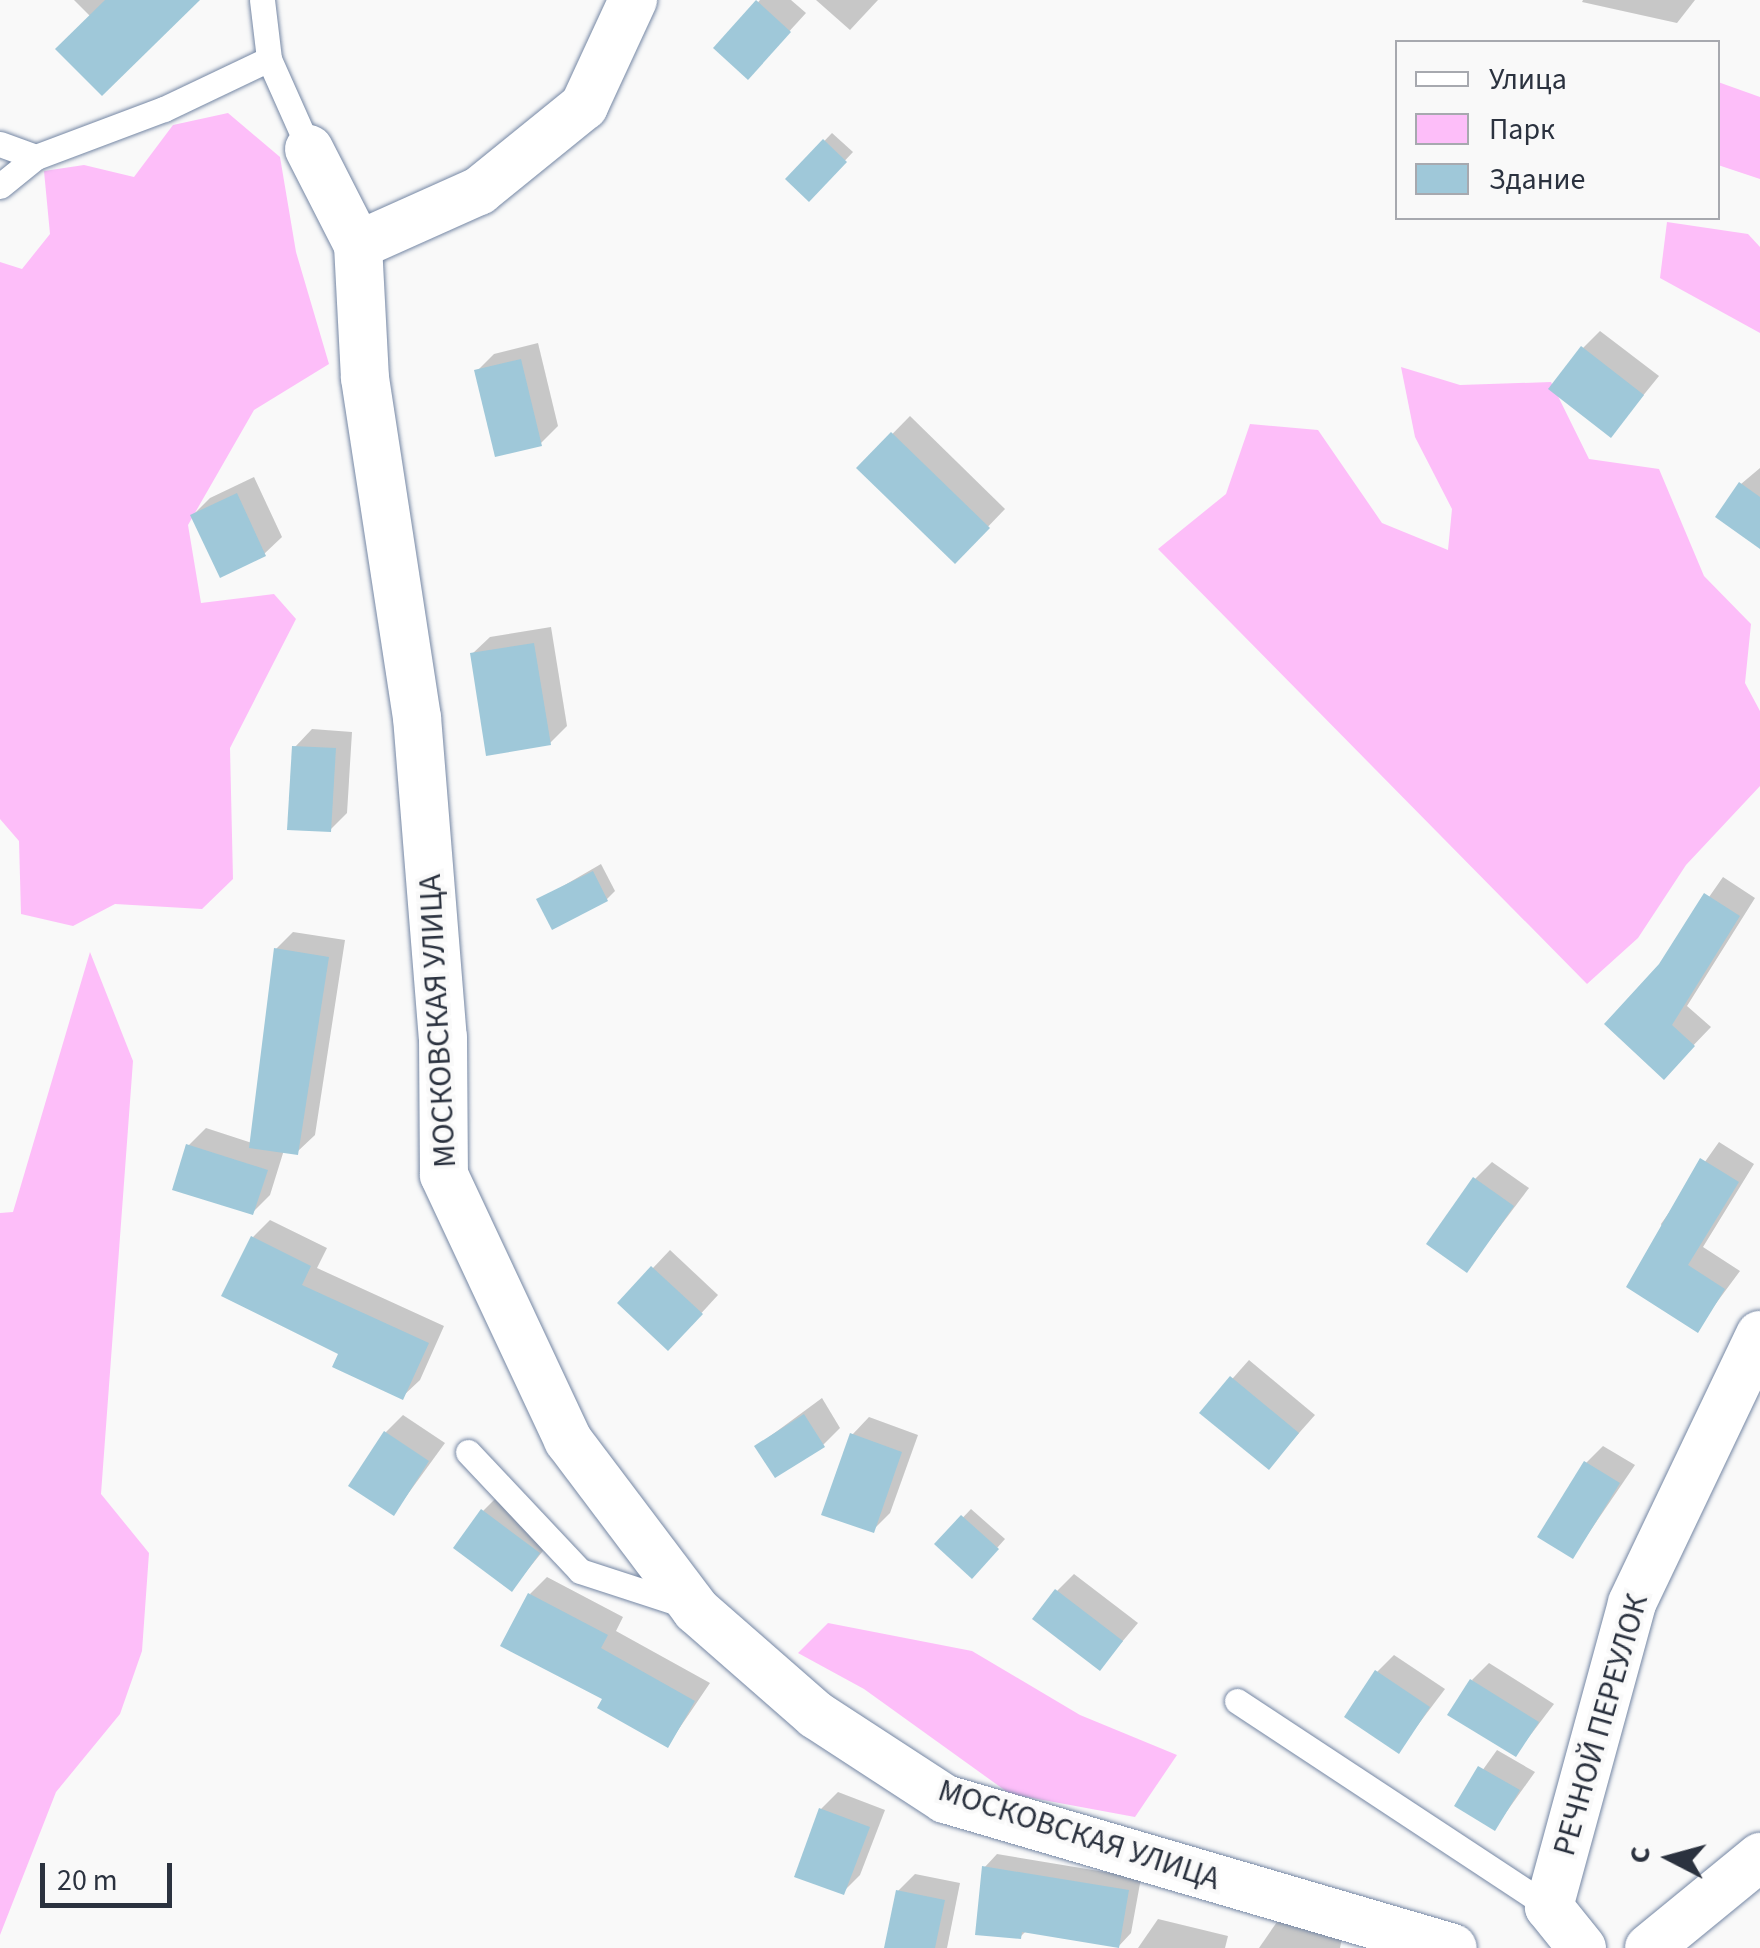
<!DOCTYPE html>
<html>
<head>
<meta charset="utf-8">
<style>
  body { margin:0 }
  #map { position:relative; width:1760px; height:1948px; overflow:hidden; background:#f9f9f9; font-family:"Source Sans 3",sans-serif }
  div>[style] { position:absolute }
  [style*='--x'] { left:calc(var(--x)*1px); top:calc(var(--y)*1px); width:calc(var(--w)*1px); rotate:calc(var(--a)*1deg) }
  .green>* { inset:0; background:#fdbef9 }
  .shadow>* { inset:0; background:#0003 }
  .building>* { inset:0; background:#9fc8d9 }
  .roads { filter:drop-shadow(0 0 2px #7587a4) drop-shadow(0 0 2px #7587a4) }
  .service>* { height:25px; margin:-12.5px; padding:0 12.5px; transform-origin:12.5px; border-radius:12.5px; background:#fff }
  .minor>* { height:48px; margin:-24px; padding:0 24px; transform-origin:24px; border-radius:24px; background:#fff }
  span { translate:-50% -50%; white-space:nowrap; text-align:center; line-height:1.15; -webkit-text-stroke:8px #f9f9f9; paint-order:stroke }
  .street-label { font-size:32px; color:#2b323f }
  .legend { position:absolute; left:1395px; top:40px; width:325px; height:180px; box-sizing:border-box; background:#f9f9f9; border:2px solid #a7a9af; margin:0; padding:12px 18px; list-style:none; font-size:30px; color:#2b323f }
  .legend li { display:flex; align-items:center; gap:20px; height:50px }
  .legend b { width:50px; border:2px solid #a7a9af }
  .north { position:absolute; left:1620px; top:1808px; width:100px; height:100px; -webkit-text-stroke:8px #f9f9f9; paint-order:stroke; rotate:276deg; font-size:28px; font-weight:700; line-height:40px; text-align:center; color:#2b323f }
  .north::after { content:''; display:block; margin:auto; width:35px; height:45px; background:#2b323f; clip-path:polygon(50% 0,100% 100%,50% 72%,0 100%) }
  .scale { position:absolute; left:40px; top:1863px; width:132px; height:45px; box-sizing:border-box; border:5px solid #2b323f; border-top:0; padding-left:12px; font-size:30px; line-height:35px; white-space:nowrap; color:#2b323f; -webkit-text-stroke:8px #f9f9f9; paint-order:stroke }
</style>
</head>
<body>
<div id="map">
  <div class="green">
    <i style="clip-path:polygon(1718px 82px,1760px 97px,1760px 179px,1718px 165px)"></i>
    <i style="clip-path:polygon(228px 113px,280px 157px,296px 252px,329px 364px,254px 410px,188px 525px,201px 603px,274px 594px,296px 619px,230px 748px,233px 879px,202px 909px,115px 904px,73px 926px,21px 914px,19px 841px,0 819px,0 262px,22px 269px,50px 234px,44px 171px,84px 165px,134px 177px,173px 125px)"></i>
    <i style="clip-path:polygon(1667px 222px,1748px 234px,1760px 247px,1760px 333px,1660px 278px)"></i>
    <i style="clip-path:polygon(1401px 367px,1460px 385px,1551px 382px,1589px 459px,1659px 469px,1704px 576px,1751px 624px,1745px 683px,1760px 711px,1760px 786px,1686px 865px,1638px 938px,1587px 984px,1158px 549px,1226px 494px,1250px 424px,1318px 430px,1382px 523px,1448px 550px,1452px 509px,1415px 437px)"></i>
    <i style="clip-path:polygon(90px 952px,133px 1061px,101px 1494px,149px 1553px,142px 1651px,120px 1714px,56px 1792px,0 1935px,0 1213px,13px 1212px)"></i>
    <i style="clip-path:polygon(828px 1623px,972px 1651px,1080px 1715px,1177px 1755px,1135px 1817px,1010px 1794px,864px 1689px,798px 1653px)"></i>
  </div>
  <div class="shadow">
    <i style="clip-path:polygon(74px 0,196px 0,91px 17px)"></i>
    <i style="clip-path:polygon(760px 0,791px 0,806px 13px,764px 59px,716px 48px)"></i>
    <i style="clip-path:polygon(816px 0,878px 0,850px 30px)"></i>
    <i style="clip-path:polygon(1695px 0,1677px 23px,1582px 2px,1583px 0)"></i>
    <i style="clip-path:polygon(832px 133px,853px 152px,809px 199px,788px 179px)"></i>
    <i style="clip-path:polygon(1600px 331px,1659px 376px,1611px 435px,1583px 348px)"></i>
    <i style="clip-path:polygon(538px 343px,558px 426px,541px 443px,477px 371px,494px 354px)"></i>
    <i style="clip-path:polygon(910px 416px,1005px 509px,955px 561px,859px 468px)"></i>
    <i style="clip-path:polygon(1760px 468px,1760px 546px,1741px 484px)"></i>
    <i style="clip-path:polygon(254px 477px,282px 537px,264px 554px,193px 515px,210px 498px)"></i>
    <i style="clip-path:polygon(551px 627px,567px 726px,550px 743px,472px 654px,490px 637px)"></i>
    <i style="clip-path:polygon(312px 729px,352px 732px,347px 813px,330px 830px,295px 747px)"></i>
    <i style="clip-path:polygon(601px 864px,615px 891px,607px 899px,539px 900px)"></i>
    <i style="clip-path:polygon(1723px 877px,1755px 898px,1687px 1006px,1711px 1027px,1664px 1076px,1661px 966px)"></i>
    <i style="clip-path:polygon(293px 932px,345px 940px,315px 1135px,297px 1152px,284px 1150px,270px 1195px,253px 1212px,188px 1146px,206px 1128px,252px 1143px,276px 949px)"></i>
    <i style="clip-path:polygon(1719px 1142px,1754px 1164px,1703px 1247px,1740px 1271px,1697px 1329px,1661px 1224px)"></i>
    <i style="clip-path:polygon(1492px 1162px,1529px 1188px,1467px 1270px,1475px 1179px)"></i>
    <i style="clip-path:polygon(270px 1220px,327px 1248px,317px 1268px,444px 1326px,420px 1380px,402px 1397px,341px 1353px,253px 1237px)"></i>
    <i style="clip-path:polygon(670px 1250px,718px 1295px,685px 1331px,620px 1303px)"></i>
    <i style="clip-path:polygon(1249px 1360px,1315px 1415px,1269px 1467px,1203px 1412px)"></i>
    <i style="clip-path:polygon(822px 1398px,840px 1428px,823px 1445px,757px 1446px)"></i>
    <i style="clip-path:polygon(403px 1415px,445px 1443px,394px 1513px,386px 1432px)"></i>
    <i style="clip-path:polygon(869px 1417px,918px 1435px,890px 1513px,873px 1530px,852px 1435px)"></i>
    <i style="clip-path:polygon(1603px 1446px,1635px 1465px,1573px 1556px,1586px 1463px)"></i>
    <i style="clip-path:polygon(500px 1494px,556px 1535px,512px 1589px,483px 1511px)"></i>
    <i style="clip-path:polygon(971px 1509px,1005px 1539px,980px 1567px,938px 1544px)"></i>
    <i style="clip-path:polygon(1074px 1574px,1138px 1623px,1100px 1668px,1057px 1591px)"></i>
    <i style="clip-path:polygon(547px 1577px,623px 1617px,616px 1631px,710px 1683px,668px 1745px,605px 1698px,530px 1594px)"></i>
    <i style="clip-path:polygon(1394px 1655px,1445px 1689px,1399px 1750px,1377px 1672px)"></i>
    <i style="clip-path:polygon(1489px 1663px,1554px 1704px,1516px 1754px,1472px 1680px)"></i>
    <i style="clip-path:polygon(1497px 1750px,1535px 1772px,1495px 1828px,1457px 1806px)"></i>
    <i style="clip-path:polygon(838px 1792px,885px 1810px,860px 1875px,843px 1892px,821px 1809px)"></i>
    <i style="clip-path:polygon(997px 1854px,1141px 1878px,1131px 1933px,1118px 1947px,1026px 1931px,1020px 1937px,984px 1868px)"></i>
    <i style="clip-path:polygon(915px 1874px,960px 1883px,947px 1948px,887px 1948px,898px 1891px)"></i>
    <i style="clip-path:polygon(1158px 1919px,1228px 1936px,1225px 1948px,1138px 1948px)"></i>
    <i style="clip-path:polygon(1279px 1919px,1343px 1933px,1340px 1948px,1259px 1948px)"></i>
  </div>
  <div class="building">
    <i style="clip-path:polygon(105px 0,200px 0,102px 96px,55px 49px)"></i>
    <i style="clip-path:polygon(756px 0,791px 32px,748px 80px,713px 48px)"></i>
    <i style="clip-path:polygon(823px 139px,847px 162px,809px 202px,785px 179px)"></i>
    <i style="clip-path:polygon(1581px 346px,1644px 395px,1611px 438px,1548px 389px)"></i>
    <i style="clip-path:polygon(521px 359px,542px 446px,495px 457px,474px 370px)"></i>
    <i style="clip-path:polygon(891px 432px,990px 528px,955px 564px,856px 468px)"></i>
    <i style="clip-path:polygon(1739px 482px,1760px 497px,1760px 549px,1715px 517px)"></i>
    <i style="clip-path:polygon(237px 493px,266px 556px,220px 578px,190px 515px)"></i>
    <i style="clip-path:polygon(534px 643px,551px 745px,486px 756px,470px 653px)"></i>
    <i style="clip-path:polygon(292px 746px,336px 748px,331px 832px,287px 830px)"></i>
    <i style="clip-path:polygon(593px 871px,608px 901px,552px 930px,536px 899px)"></i>
    <i style="clip-path:polygon(1704px 893px,1740px 916px,1672px 1025px,1695px 1046px,1664px 1080px,1604px 1024px,1659px 964px)"></i>
    <i style="clip-path:polygon(274px 948px,329px 957px,298px 1155px,249px 1148px)"></i>
    <i style="clip-path:polygon(186px 1144px,268px 1170px,253px 1215px,172px 1190px)"></i>
    <i style="clip-path:polygon(1700px 1158px,1739px 1182px,1688px 1265px,1725px 1289px,1698px 1333px,1626px 1287px)"></i>
    <i style="clip-path:polygon(1473px 1177px,1514px 1206px,1467px 1273px,1426px 1244px)"></i>
    <i style="clip-path:polygon(251px 1236px,311px 1266px,302px 1285px,429px 1343px,403px 1400px,332px 1367px,338px 1354px,221px 1296px)"></i>
    <i style="clip-path:polygon(651px 1266px,703px 1314px,668px 1351px,617px 1303px)"></i>
    <i style="clip-path:polygon(1230px 1376px,1299px 1433px,1269px 1470px,1199px 1413px)"></i>
    <i style="clip-path:polygon(804px 1414px,825px 1447px,775px 1478px,754px 1446px)"></i>
    <i style="clip-path:polygon(384px 1431px,429px 1461px,394px 1516px,348px 1486px)"></i>
    <i style="clip-path:polygon(850px 1433px,902px 1452px,874px 1533px,821px 1515px)"></i>
    <i style="clip-path:polygon(1584px 1461px,1620px 1483px,1573px 1559px,1537px 1537px)"></i>
    <i style="clip-path:polygon(481px 1509px,540px 1553px,512px 1592px,453px 1548px)"></i>
    <i style="clip-path:polygon(961px 1515px,999px 1549px,972px 1579px,934px 1544px)"></i>
    <i style="clip-path:polygon(1055px 1589px,1123px 1641px,1100px 1671px,1032px 1619px)"></i>
    <i style="clip-path:polygon(528px 1593px,608px 1635px,601px 1648px,695px 1701px,668px 1748px,597px 1708px,602px 1699px,500px 1646px)"></i>
    <i style="clip-path:polygon(1375px 1670px,1430px 1707px,1399px 1754px,1344px 1717px)"></i>
    <i style="clip-path:polygon(1470px 1679px,1539px 1722px,1516px 1757px,1447px 1715px)"></i>
    <i style="clip-path:polygon(1478px 1766px,1520px 1790px,1495px 1831px,1454px 1806px)"></i>
    <i style="clip-path:polygon(819px 1808px,870px 1827px,844px 1895px,794px 1877px)"></i>
    <i style="clip-path:polygon(982px 1866px,1129px 1890px,1119px 1948px,1022px 1932px,1021px 1939px,975px 1935px)"></i>
    <i style="clip-path:polygon(896px 1890px,945px 1900px,935px 1948px,884px 1948px)"></i>
  </div>
  <div class="roads">
    <div class="service">
      <i style="--x:262;--y:0;--w:59;--a:83.2"></i>
      <i style="--x:269;--y:59;--w:98;--a:66"></i>
      <i style="--x:0;--y:144;--w:38;--a:20"></i>
      <i style="--x:0;--y:186;--w:46;--a:-38.9"></i>
      <i style="--x:36;--y:157;--w:137;--a:-20.6"></i>
      <i style="--x:164;--y:109;--w:116;--a:-25.5"></i>
      <i style="--x:468;--y:1452;--w:163;--a:46.7"></i>
      <i style="--x:580;--y:1571;--w:113;--a:18.1"></i>
      <i style="--x:1237;--y:1701;--w:374;--a:33.4"></i>
    </div>
    <div class="minor">
      <i style="--x:309;--y:149;--w:108;--a:63"></i>
      <i style="--x:358;--y:245;--w:133;--a:87"></i>
      <i style="--x:365;--y:378;--w:343;--a:81.3"></i>
      <i style="--x:417;--y:717;--w:321;--a:85.4"></i>
      <i style="--x:443;--y:1037;--w:138;--a:89.6"></i>
      <i style="--x:444;--y:1175;--w:293;--a:64.9"></i>
      <i style="--x:568;--y:1440;--w:213;--a:53"></i>
      <i style="--x:696;--y:1610;--w:159;--a:41.2"></i>
      <i style="--x:816;--y:1715;--w:154;--a:33.1"></i>
      <i style="--x:945;--y:1799;--w:529;--a:16.35"></i>
      <i style="--x:358;--y:245;--w:133;--a:-24.1"></i>
      <i style="--x:479;--y:191;--w:135;--a:-39"></i>
      <i style="--x:584;--y:106;--w:117;--a:-65.2"></i>
      <i style="--x:1582;--y:1948;--w:53;--a:-128.8"></i>
      <i style="--x:1549;--y:1907;--w:315;--a:-74.7"></i>
      <i style="--x:1632;--y:1603;--w:297;--a:-64.5"></i>
      <i style="--x:1649;--y:1948;--w:144;--a:-39.3"></i>
    </div>
  </div>
  <div class="street-label">
    <span style="left:438px;top:1021px;rotate:-93deg">МОСКОВСКАЯ УЛИЦА</span>
    <span style="left:1601px;top:1725px;rotate:-74deg">РЕЧНОЙ ПЕРЕУЛОК</span>
    <span style="left:1079px;top:1835px;rotate:18deg">МОСКОВСКАЯ УЛИЦА</span>
  </div>
  <ul class="legend">
  <li><b style="height:12px;background:#fff"></b>Улица</li>
  <li><b style="height:28px;background:#fdbef9"></b>Парк</li>
  <li><b style="height:28px;background:#9fc8d9"></b>Здание</li>
  </ul>
  <div class="north">С</div>
  <div class="scale">20 m</div>
</div>
</body>
</html>
